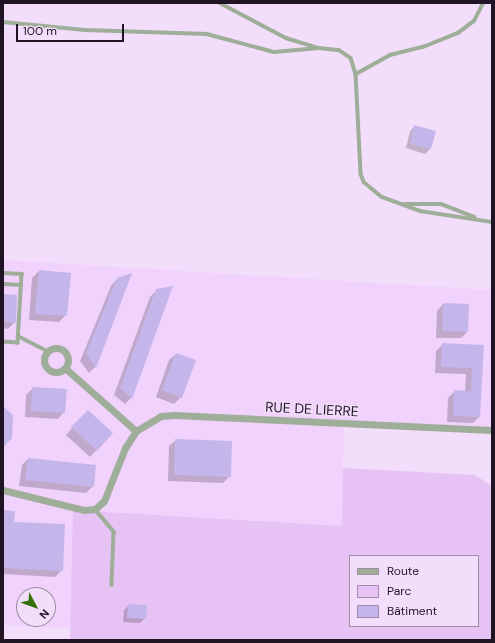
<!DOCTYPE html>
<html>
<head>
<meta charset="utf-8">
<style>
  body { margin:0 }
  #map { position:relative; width:495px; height:643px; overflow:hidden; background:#f2ddfa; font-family:"DM Sans",sans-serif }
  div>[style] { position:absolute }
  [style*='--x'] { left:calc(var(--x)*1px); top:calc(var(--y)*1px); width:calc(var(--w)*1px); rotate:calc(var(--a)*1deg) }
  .built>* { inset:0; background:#f1d2fd }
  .green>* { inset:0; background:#e7c2f4 }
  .shadow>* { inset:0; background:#0003 }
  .building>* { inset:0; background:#c4b6ea }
  .lane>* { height:3.5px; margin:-1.75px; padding:0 1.75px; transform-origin:1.75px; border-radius:1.75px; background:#9eae98 }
  .street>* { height:7px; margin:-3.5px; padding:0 3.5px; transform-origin:3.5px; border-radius:3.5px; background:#9eae98 }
  .street>.ring { margin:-3.5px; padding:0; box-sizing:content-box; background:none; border:7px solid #9eae98; border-radius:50% }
  span { translate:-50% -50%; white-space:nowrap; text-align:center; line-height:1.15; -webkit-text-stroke:3px #f2ddfa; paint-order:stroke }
  .street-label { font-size:14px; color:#201424 }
  .frame { position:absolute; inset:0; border:4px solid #201424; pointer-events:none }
  .legend { position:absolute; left:349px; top:555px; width:130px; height:72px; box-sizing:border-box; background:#f2ddfa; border:1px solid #9e8da4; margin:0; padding:5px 7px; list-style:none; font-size:12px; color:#201424 }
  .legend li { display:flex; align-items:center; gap:8px; height:20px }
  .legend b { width:20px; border:1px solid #9e8da4 }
  .north { position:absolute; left:16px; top:587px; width:40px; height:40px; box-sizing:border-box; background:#f2ddfa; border:1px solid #9e8da4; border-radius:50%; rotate:131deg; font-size:11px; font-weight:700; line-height:16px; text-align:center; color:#201424 }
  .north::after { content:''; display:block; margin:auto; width:14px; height:18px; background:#327107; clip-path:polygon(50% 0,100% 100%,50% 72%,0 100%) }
  .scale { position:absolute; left:16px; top:24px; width:108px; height:18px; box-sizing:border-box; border:2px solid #201424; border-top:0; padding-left:5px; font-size:12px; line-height:14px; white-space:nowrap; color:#201424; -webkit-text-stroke:3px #f2ddfa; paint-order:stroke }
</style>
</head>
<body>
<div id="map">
  <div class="built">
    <i style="clip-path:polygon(evenodd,3px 260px,492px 290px,492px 432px,344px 424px,342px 526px,74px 510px,71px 628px,3px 625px,3px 260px,24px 595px,48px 595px,48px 619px,24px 619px,24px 595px)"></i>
  </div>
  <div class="green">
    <i style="clip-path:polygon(evenodd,343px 468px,475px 475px,492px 486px,492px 640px,70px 640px,73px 510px,342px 526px,343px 468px,350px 556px,478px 556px,478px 626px,350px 626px,350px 556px)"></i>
  </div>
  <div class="shadow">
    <i style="clip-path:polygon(415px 126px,430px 149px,425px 154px,406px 148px,410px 131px)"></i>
    <i style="clip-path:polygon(39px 271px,66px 315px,59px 322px,29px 320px,32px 278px)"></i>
    <i style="clip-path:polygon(131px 275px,95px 367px,89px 373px,80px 361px,111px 286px,117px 279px)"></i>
    <i style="clip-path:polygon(157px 290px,131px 398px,125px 404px,114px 395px,150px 297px)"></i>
    <i style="clip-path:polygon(3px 295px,15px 322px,8px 329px,3px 328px)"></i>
    <i style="clip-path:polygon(443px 304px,467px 332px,461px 338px,436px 338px,437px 311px)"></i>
    <i style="clip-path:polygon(443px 344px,483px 346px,479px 417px,473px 423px,447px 422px,448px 398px,455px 391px,465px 392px,466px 374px,435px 373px,436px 351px)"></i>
    <i style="clip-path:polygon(176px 354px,181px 397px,174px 404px,156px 397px,169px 360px)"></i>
    <i style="clip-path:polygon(33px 388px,64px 412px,58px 419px,25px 417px,26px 395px)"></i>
    <i style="clip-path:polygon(81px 418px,112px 433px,90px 457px,66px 435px)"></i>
    <i style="clip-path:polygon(176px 440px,230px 476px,223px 483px,168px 481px,169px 446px)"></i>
    <i style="clip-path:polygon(28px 459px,93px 486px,86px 493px,19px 486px,22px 465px)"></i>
    <i style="clip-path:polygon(3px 512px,62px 570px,55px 577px,3px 574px)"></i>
    <i style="clip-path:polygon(129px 605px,145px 618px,140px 623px,123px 622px,124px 610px)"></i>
  </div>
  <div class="building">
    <i style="clip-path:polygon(414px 125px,436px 131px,431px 149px,410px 144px)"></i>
    <i style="clip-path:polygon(39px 270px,71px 273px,67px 316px,35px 314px)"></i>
    <i style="clip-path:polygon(132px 273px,96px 368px,86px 353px,117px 278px)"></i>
    <i style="clip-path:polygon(173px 286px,132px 399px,120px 388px,156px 289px)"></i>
    <i style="clip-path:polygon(3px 294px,17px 295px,16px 323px,3px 321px)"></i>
    <i style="clip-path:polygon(443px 303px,469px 304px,468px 332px,442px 331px)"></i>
    <i style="clip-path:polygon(442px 343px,484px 345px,480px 417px,453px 416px,454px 390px,471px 391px,472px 368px,441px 367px)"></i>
    <i style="clip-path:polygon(176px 353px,196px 360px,182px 398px,162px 390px)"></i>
    <i style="clip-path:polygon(32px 387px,67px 389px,65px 413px,31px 411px)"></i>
    <i style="clip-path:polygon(3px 406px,13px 415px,12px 438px,3px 448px)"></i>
    <i style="clip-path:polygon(88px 410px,113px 433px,97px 451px,71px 427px)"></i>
    <i style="clip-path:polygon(175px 439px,232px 441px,231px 477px,174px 475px)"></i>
    <i style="clip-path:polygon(28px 458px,96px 465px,94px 487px,25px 480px)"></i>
    <i style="clip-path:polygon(3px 510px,15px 511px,14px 522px,65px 524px,63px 571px,3px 568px)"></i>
    <i style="clip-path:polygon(128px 604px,147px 605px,146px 619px,127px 618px)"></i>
  </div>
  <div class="lane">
    <i style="--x:220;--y:3;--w:75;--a:27.9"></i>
    <i style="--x:286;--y:38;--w:34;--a:17"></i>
    <i style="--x:3;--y:22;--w:82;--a:5.6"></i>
    <i style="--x:85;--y:30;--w:122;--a:1.9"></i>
    <i style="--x:207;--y:34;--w:69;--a:15"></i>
    <i style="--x:274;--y:52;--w:45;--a:-5.1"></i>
    <i style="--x:319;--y:48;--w:20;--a:6"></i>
    <i style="--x:339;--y:50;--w:14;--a:34"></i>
    <i style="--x:351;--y:58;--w:17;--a:73"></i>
    <i style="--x:356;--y:74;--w:100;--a:87.1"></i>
    <i style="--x:361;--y:174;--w:9;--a:69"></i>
    <i style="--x:364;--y:182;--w:23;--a:40"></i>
    <i style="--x:382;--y:197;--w:40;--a:20.2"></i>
    <i style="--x:420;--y:211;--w:73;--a:8.7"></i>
    <i style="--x:356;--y:74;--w:39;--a:-29"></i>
    <i style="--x:390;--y:55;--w:34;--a:-14"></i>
    <i style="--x:423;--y:47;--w:38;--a:-22"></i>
    <i style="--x:458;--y:33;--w:20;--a:-37"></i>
    <i style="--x:474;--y:21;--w:20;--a:-63"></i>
    <i style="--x:404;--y:204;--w:37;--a:0"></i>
    <i style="--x:441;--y:204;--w:36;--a:21"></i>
    <i style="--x:3;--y:273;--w:19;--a:3"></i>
    <i style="--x:22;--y:274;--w:69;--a:93.3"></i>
    <i style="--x:18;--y:343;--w:15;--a:-176"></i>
    <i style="--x:3;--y:284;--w:18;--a:3"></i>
    <i style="--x:18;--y:336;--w:33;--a:27"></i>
    <i style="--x:95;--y:509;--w:30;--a:50"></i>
    <i style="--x:114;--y:532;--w:53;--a:92.2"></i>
  </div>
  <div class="street">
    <i class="ring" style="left:44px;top:348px;width:17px;height:17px"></i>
    <i style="--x:65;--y:368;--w:95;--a:41.6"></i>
    <i style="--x:3;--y:490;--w:83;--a:13.9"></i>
    <i style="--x:84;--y:510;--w:11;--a:-5"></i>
    <i style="--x:95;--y:509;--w:12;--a:-42"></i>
    <i style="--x:104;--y:501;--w:57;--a:-68.4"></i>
    <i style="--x:125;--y:448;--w:20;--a:-57"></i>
    <i style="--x:136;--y:431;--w:29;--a:-31"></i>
    <i style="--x:161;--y:416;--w:13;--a:-4"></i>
    <i style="--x:174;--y:415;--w:318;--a:2.7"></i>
  </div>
  <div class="street-label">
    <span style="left:312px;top:409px;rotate:3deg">RUE DE LIERRE</span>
  </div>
  <div class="frame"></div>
  <ul class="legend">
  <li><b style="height:5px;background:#9eae98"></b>Route</li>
  <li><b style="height:11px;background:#e7c2f4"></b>Parc</li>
  <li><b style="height:11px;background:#c4b6ea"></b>Bâtiment</li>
  </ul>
  <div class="north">N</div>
  <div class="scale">100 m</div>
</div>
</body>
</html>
